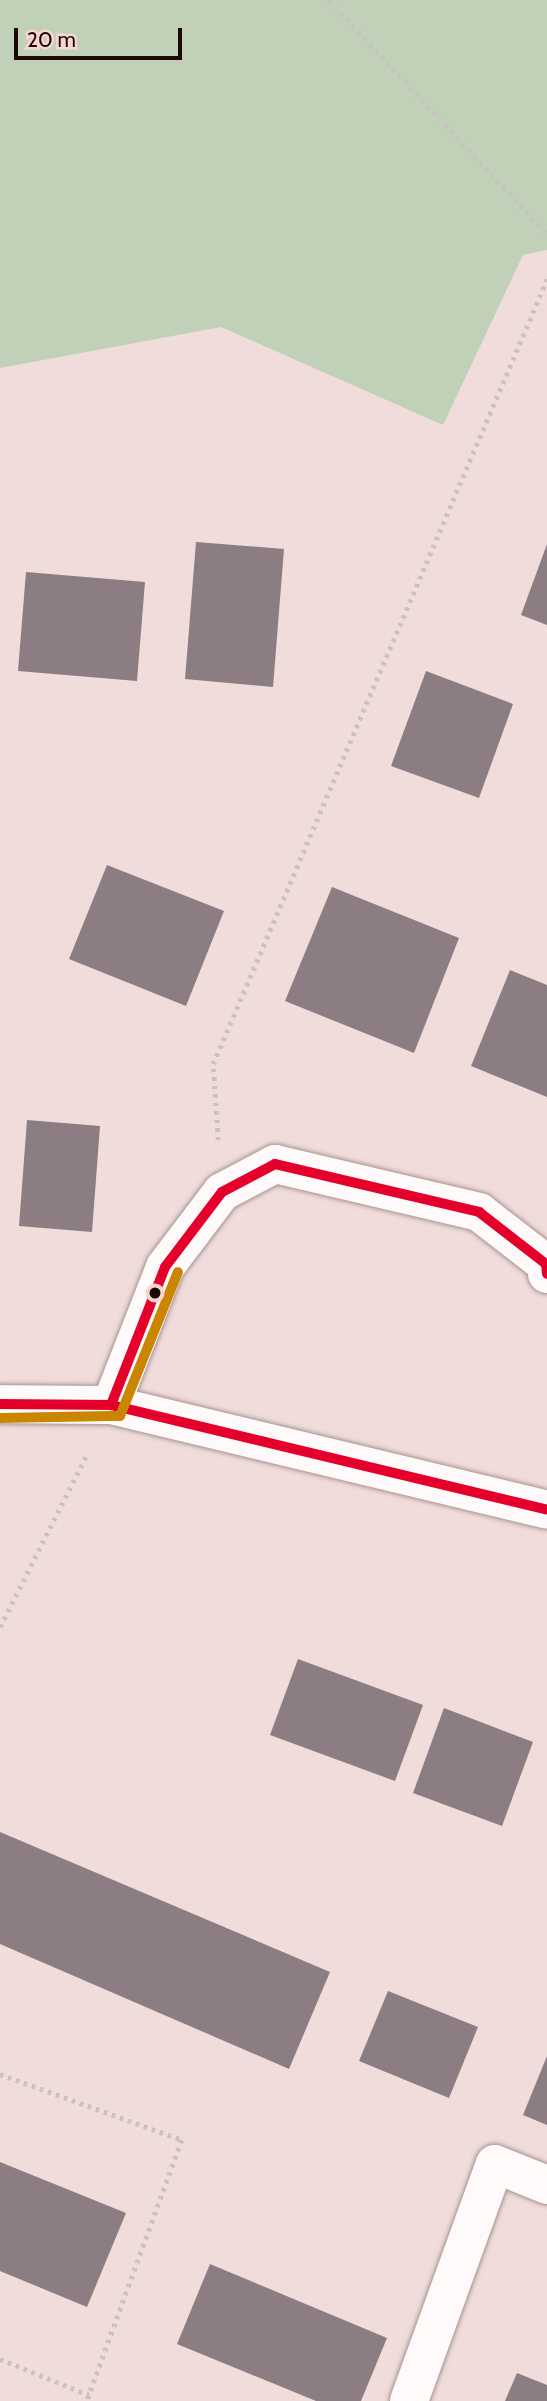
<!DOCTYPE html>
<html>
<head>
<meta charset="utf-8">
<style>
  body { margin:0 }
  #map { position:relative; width:547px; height:2401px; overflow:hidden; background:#f0dcda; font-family:Cabin,sans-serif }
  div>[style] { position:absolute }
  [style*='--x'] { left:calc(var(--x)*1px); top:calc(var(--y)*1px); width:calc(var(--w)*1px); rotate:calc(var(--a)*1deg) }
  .green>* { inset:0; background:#c1d1b7 }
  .building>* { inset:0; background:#8c7d83 }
  .path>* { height:4.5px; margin-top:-2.25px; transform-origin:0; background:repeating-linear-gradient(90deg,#c9c2c1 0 3.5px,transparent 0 8.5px) }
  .roads { filter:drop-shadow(0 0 2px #a79492) drop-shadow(0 0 2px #a79492) }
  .minor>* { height:38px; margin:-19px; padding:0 19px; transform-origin:19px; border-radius:19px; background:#fdfaf9 }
  .bus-1>* { height:10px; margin:-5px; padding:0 5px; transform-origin:5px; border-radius:5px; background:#e4002b }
  .bus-2>* { height:10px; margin:-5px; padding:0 5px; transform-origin:5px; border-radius:5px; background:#cb8601 }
  .dots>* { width:19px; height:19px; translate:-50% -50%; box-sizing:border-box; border:4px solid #f9d5d1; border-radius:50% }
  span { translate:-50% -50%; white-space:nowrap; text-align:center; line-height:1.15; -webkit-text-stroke:7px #f9d5d1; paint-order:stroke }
  .scale { position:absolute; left:14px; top:28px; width:168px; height:32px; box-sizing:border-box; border:4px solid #1b0807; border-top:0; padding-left:9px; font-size:21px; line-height:24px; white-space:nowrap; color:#1b0807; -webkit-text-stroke:5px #f9d5d1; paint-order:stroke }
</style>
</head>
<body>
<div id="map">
  <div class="green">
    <i style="clip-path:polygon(0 0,547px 0,547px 250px,523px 255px,443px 425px,221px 327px,0 368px)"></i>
  </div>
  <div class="building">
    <i style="clip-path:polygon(196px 542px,284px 549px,273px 687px,185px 679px)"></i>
    <i style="clip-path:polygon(547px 544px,547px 625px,521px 615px)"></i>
    <i style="clip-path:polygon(26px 572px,145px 582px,137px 681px,18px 671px)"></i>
    <i style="clip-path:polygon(426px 671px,513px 704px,479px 798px,391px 766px)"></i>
    <i style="clip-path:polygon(107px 865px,224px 911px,186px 1006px,69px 959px)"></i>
    <i style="clip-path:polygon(332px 887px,459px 938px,414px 1053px,285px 1001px)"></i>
    <i style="clip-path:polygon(510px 970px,547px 985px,547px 1097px,471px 1066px)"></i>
    <i style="clip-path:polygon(27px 1120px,100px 1126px,92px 1232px,19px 1226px)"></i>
    <i style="clip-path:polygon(298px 1659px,423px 1705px,395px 1781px,270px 1735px)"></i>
    <i style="clip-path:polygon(444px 1708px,533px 1742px,502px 1826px,413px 1793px)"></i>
    <i style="clip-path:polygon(0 1832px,330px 1972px,289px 2069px,0 1944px)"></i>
    <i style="clip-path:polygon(388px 1991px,478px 2027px,449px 2098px,359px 2061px)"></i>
    <i style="clip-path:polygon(547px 2056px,547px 2125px,523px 2115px)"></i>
    <i style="clip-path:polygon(0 2162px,126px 2213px,87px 2307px,0 2271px)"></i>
    <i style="clip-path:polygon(210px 2264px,387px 2338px,361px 2401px,316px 2401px,177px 2344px)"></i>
    <i style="clip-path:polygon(517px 2373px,547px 2385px,547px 2401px,505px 2401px)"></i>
  </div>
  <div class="path">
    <i style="--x:329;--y:0;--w:320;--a:47"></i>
    <i style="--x:218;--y:1140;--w:76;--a:-93.8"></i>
    <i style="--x:213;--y:1064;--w:853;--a:-66.95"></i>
    <i style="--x:0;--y:1627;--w:196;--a:-63.3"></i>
    <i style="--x:0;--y:2074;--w:194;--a:19.9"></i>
    <i style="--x:182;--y:2140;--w:278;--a:110"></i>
    <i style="--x:0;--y:2359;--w:96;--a:22"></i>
  </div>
  <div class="roads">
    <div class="minor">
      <i style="--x:0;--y:1404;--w:111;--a:0.5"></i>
      <i style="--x:111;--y:1405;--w:448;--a:13.5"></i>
      <i style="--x:111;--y:1405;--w:148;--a:-68.6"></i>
      <i style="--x:165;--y:1267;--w:94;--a:-52.8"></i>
      <i style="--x:222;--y:1192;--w:60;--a:-27.8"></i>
      <i style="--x:275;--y:1164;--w:210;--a:13.2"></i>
      <i style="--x:479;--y:1212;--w:85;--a:37.8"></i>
      <i style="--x:546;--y:1264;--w:10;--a:84"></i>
      <i style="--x:409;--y:2401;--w:252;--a:-70.1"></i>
      <i style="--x:495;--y:2164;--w:56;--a:22"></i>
    </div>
  </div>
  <div class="bus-1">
    <i style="--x:0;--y:1404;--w:111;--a:0.5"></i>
    <i style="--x:111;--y:1405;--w:448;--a:13.5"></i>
    <i style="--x:111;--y:1405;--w:148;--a:-68.6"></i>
    <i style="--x:165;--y:1267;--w:94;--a:-52.8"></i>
    <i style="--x:222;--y:1192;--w:60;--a:-27.8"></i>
    <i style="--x:275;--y:1164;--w:210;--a:13.2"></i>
    <i style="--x:479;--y:1212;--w:85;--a:37.8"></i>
    <i style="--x:546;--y:1264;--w:10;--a:84"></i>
  </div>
  <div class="bus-2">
    <i style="--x:0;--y:1418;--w:120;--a:-1"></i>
    <i style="--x:120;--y:1416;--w:155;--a:-68.1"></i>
  </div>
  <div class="dots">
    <i style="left:155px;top:1293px;background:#1b0807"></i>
  </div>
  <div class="scale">20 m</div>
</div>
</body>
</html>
